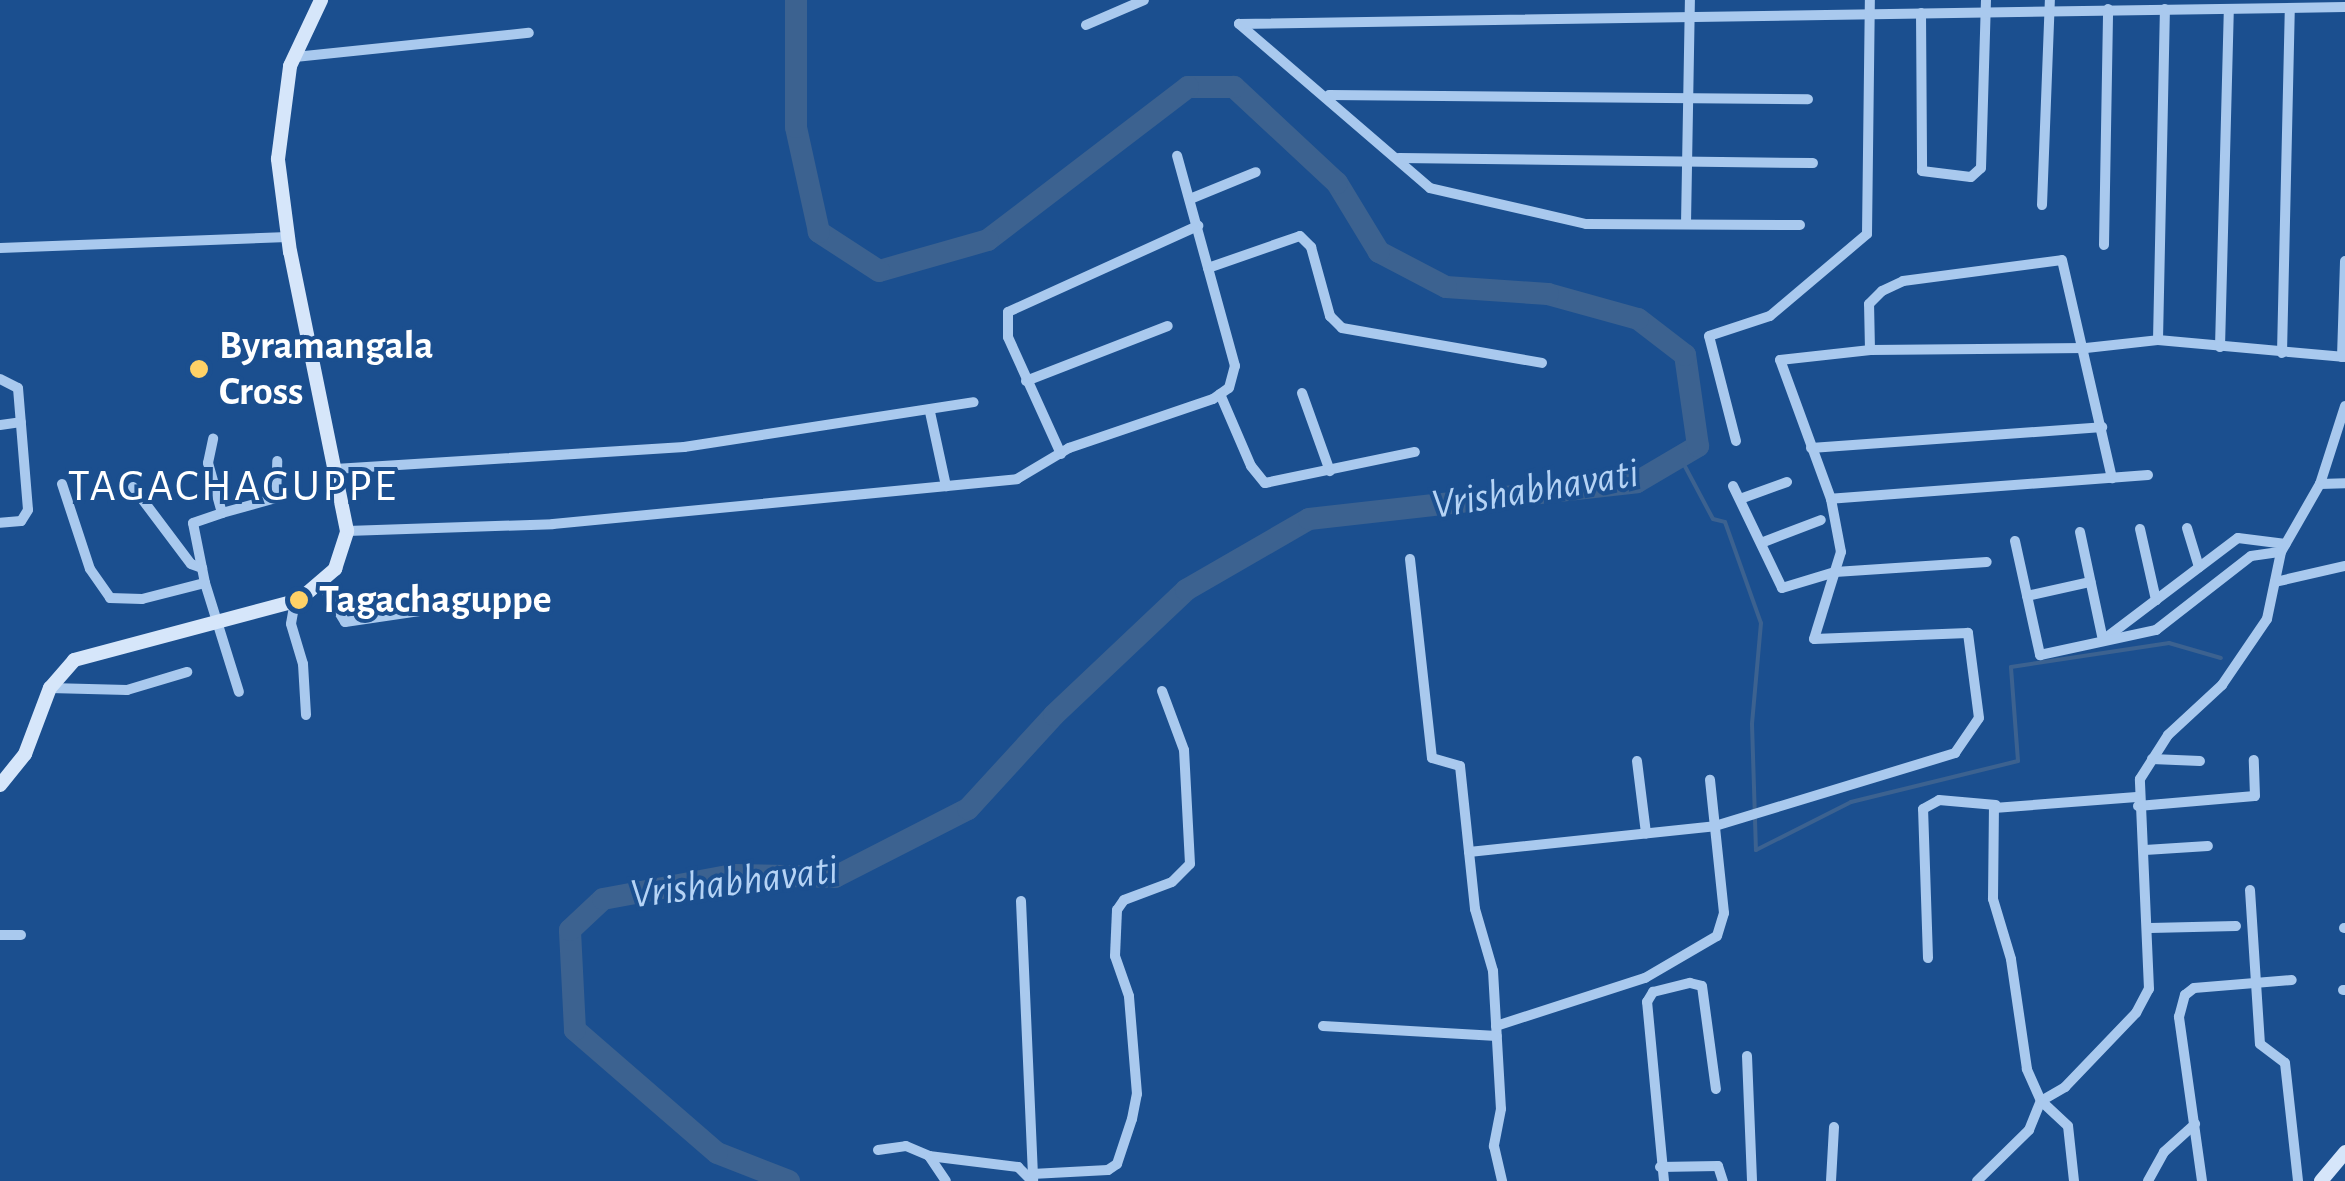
<!DOCTYPE html>
<html>
<head>
<meta charset="utf-8">
<style>
  body { margin:0 }
  #map { position:relative; width:2345px; height:1181px; overflow:hidden; background:#1b4f8f; font-family:"Alegreya Sans",sans-serif }
  div>[style] { position:absolute }
  [style*='--x'] { left:calc(var(--x)*1px); top:calc(var(--y)*1px); width:calc(var(--w)*1px); rotate:calc(var(--a)*1deg) }
  .stream>* { height:4px; margin:-2px; padding:0 2px; transform-origin:2px; border-radius:2px; background:#3c6290 }
  .river>* { height:22px; margin:-11px; padding:0 11px; transform-origin:11px; border-radius:11px; background:#3c6290 }
  .street>* { height:10px; margin:-5px; padding:0 5px; transform-origin:5px; border-radius:5px; background:#a9c9ee }
  .secondary>* { height:14px; margin:-7px; padding:0 7px; transform-origin:7px; border-radius:7px; background:#d6e6fa }
  .dots>* { width:28px; height:28px; translate:-50% -50%; box-sizing:border-box; border:5px solid #1b4f8f; border-radius:50% }
  span { translate:-50% -50%; white-space:nowrap; text-align:center; line-height:1.15; -webkit-text-stroke:8px #1b4f8f; paint-order:stroke }
  .poi-label { font-size:40px; color:#fff; font-weight:700 }
  .left { translate:0 -50%; text-align:left }
  .water-label { font-size:42px; color:#b5d3f5; font-style:italic }
  .quarter-label { font-size:45px; color:#fff; letter-spacing:2.5px }
</style>
</head>
<body>
<div id="map">
  <div class="stream">
    <i style="--x:1680;--y:457;--w:70;--a:62"></i>
    <i style="--x:1713;--y:519;--w:12;--a:14"></i>
    <i style="--x:1725;--y:522;--w:107;--a:70.4"></i>
    <i style="--x:1761;--y:623;--w:101;--a:95.1"></i>
    <i style="--x:1752;--y:724;--w:126;--a:88.2"></i>
    <i style="--x:1756;--y:850;--w:106;--a:-26.8"></i>
    <i style="--x:1851;--y:802;--w:172;--a:-13.8"></i>
    <i style="--x:2018;--y:761;--w:94;--a:-94.3"></i>
    <i style="--x:2011;--y:667;--w:160;--a:-8.6"></i>
    <i style="--x:2169;--y:643;--w:54;--a:16.1"></i>
  </div>
  <div class="river">
    <i style="--x:789;--y:1181;--w:77;--a:-158.7"></i>
    <i style="--x:717;--y:1153;--w:188;--a:-139.1"></i>
    <i style="--x:575;--y:1030;--w:100;--a:-92.9"></i>
    <i style="--x:570;--y:930;--w:45;--a:-43.2"></i>
    <i style="--x:603;--y:899;--w:132;--a:-10.5"></i>
    <i style="--x:733;--y:875;--w:102;--a:1.1"></i>
    <i style="--x:835;--y:877;--w:149;--a:-27.1"></i>
    <i style="--x:968;--y:809;--w:127;--a:-47.5"></i>
    <i style="--x:1054;--y:715;--w:182;--a:-43.4"></i>
    <i style="--x:1186;--y:590;--w:142;--a:-30"></i>
    <i style="--x:1309;--y:519;--w:330;--a:-6.4"></i>
    <i style="--x:1637;--y:482;--w:71;--a:-30.5"></i>
    <i style="--x:1698;--y:446;--w:92;--a:-98.1"></i>
    <i style="--x:1685;--y:355;--w:59;--a:-142.5"></i>
    <i style="--x:1638;--y:319;--w:93;--a:-164.5"></i>
    <i style="--x:1548;--y:294;--w:102;--a:-176.1"></i>
    <i style="--x:1446;--y:287;--w:76;--a:-152.4"></i>
    <i style="--x:1379;--y:252;--w:81;--a:-121.3"></i>
    <i style="--x:1337;--y:183;--w:141;--a:-137"></i>
    <i style="--x:1234;--y:87;--w:46;--a:180"></i>
    <i style="--x:1188;--y:87;--w:252;--a:142.6"></i>
    <i style="--x:988;--y:240;--w:113;--a:164.1"></i>
    <i style="--x:879;--y:271;--w:72;--a:-147"></i>
    <i style="--x:819;--y:232;--w:107;--a:-102.4"></i>
    <i style="--x:796;--y:127;--w:127;--a:-90"></i>
  </div>
  <div class="street">
    <i style="--x:1921;--y:13;--w:158;--a:89.6"></i>
    <i style="--x:1922;--y:171;--w:49;--a:7"></i>
    <i style="--x:1971;--y:177;--w:13;--a:-42"></i>
    <i style="--x:1981;--y:168;--w:168;--a:-88.3"></i>
    <i style="--x:1086;--y:25;--w:63;--a:-23.3"></i>
    <i style="--x:295;--y:57;--w:235;--a:-5.9"></i>
    <i style="--x:1329;--y:95;--w:479;--a:0.5"></i>
    <i style="--x:1399;--y:158;--w:414;--a:0.7"></i>
    <i style="--x:1190;--y:199;--w:71;--a:-22.2"></i>
    <i style="--x:2042;--y:205;--w:205;--a:-87.8"></i>
    <i style="--x:1686;--y:224;--w:224;--a:-89"></i>
    <i style="--x:1800;--y:225;--w:214;--a:-179.7"></i>
    <i style="--x:1586;--y:224;--w:160;--a:-167"></i>
    <i style="--x:1430;--y:188;--w:252;--a:-139.3"></i>
    <i style="--x:1239;--y:24;--w:1106;--a:-0.88"></i>
    <i style="--x:2104;--y:245;--w:236;--a:-89"></i>
    <i style="--x:0;--y:248;--w:288;--a:-2.2"></i>
    <i style="--x:1208;--y:268;--w:97;--a:-19.2"></i>
    <i style="--x:1300;--y:236;--w:16;--a:45"></i>
    <i style="--x:1311;--y:247;--w:72;--a:74.6"></i>
    <i style="--x:1330;--y:316;--w:17;--a:45"></i>
    <i style="--x:1342;--y:328;--w:203;--a:9.9"></i>
    <i style="--x:2158;--y:340;--w:331;--a:-88.8"></i>
    <i style="--x:2220;--y:347;--w:336;--a:-88.5"></i>
    <i style="--x:1870;--y:350;--w:46;--a:-91.2"></i>
    <i style="--x:1869;--y:304;--w:18;--a:-45"></i>
    <i style="--x:1882;--y:291;--w:23;--a:-25"></i>
    <i style="--x:1903;--y:281;--w:160;--a:-7.5"></i>
    <i style="--x:2062;--y:260;--w:224;--a:77.1"></i>
    <i style="--x:2282;--y:353;--w:345;--a:-88.7"></i>
    <i style="--x:2342;--y:357;--w:96;--a:-88.2"></i>
    <i style="--x:0;--y:379;--w:20;--a:27"></i>
    <i style="--x:18;--y:388;--w:122;--a:85.3"></i>
    <i style="--x:28;--y:510;--w:13;--a:122"></i>
    <i style="--x:21;--y:521;--w:21;--a:175"></i>
    <i style="--x:1026;--y:381;--w:152;--a:-21.2"></i>
    <i style="--x:1302;--y:393;--w:83;--a:70.3"></i>
    <i style="--x:1220;--y:394;--w:78;--a:66.7"></i>
    <i style="--x:1251;--y:466;--w:22;--a:51"></i>
    <i style="--x:1265;--y:483;--w:153;--a:-11.7"></i>
    <i style="--x:930;--y:412;--w:76;--a:77.8"></i>
    <i style="--x:0;--y:425;--w:21;--a:-8"></i>
    <i style="--x:1736;--y:441;--w:108;--a:-104.4"></i>
    <i style="--x:1709;--y:336;--w:64;--a:-18.2"></i>
    <i style="--x:1770;--y:316;--w:127;--a:-40.2"></i>
    <i style="--x:1867;--y:234;--w:234;--a:-89.3"></i>
    <i style="--x:1811;--y:448;--w:292;--a:-4.1"></i>
    <i style="--x:1061;--y:454;--w:128;--a:-114.4"></i>
    <i style="--x:1008;--y:337;--w:25;--a:-90"></i>
    <i style="--x:1008;--y:312;--w:209;--a:-24.4"></i>
    <i style="--x:335;--y:469;--w:350;--a:-3.6"></i>
    <i style="--x:684;--y:447;--w:293;--a:-8.8"></i>
    <i style="--x:2148;--y:475;--w:318;--a:175.7"></i>
    <i style="--x:1831;--y:499;--w:148;--a:-110.1"></i>
    <i style="--x:1780;--y:360;--w:91;--a:-6.3"></i>
    <i style="--x:1870;--y:350;--w:216;--a:-0.5"></i>
    <i style="--x:2086;--y:348;--w:72;--a:-6.3"></i>
    <i style="--x:2158;--y:340;--w:188;--a:5.2"></i>
    <i style="--x:62;--y:484;--w:89;--a:71.8"></i>
    <i style="--x:90;--y:569;--w:35;--a:55"></i>
    <i style="--x:110;--y:598;--w:32;--a:2"></i>
    <i style="--x:142;--y:599;--w:65;--a:-14.3"></i>
    <i style="--x:205;--y:583;--w:114;--a:72.7"></i>
    <i style="--x:2320;--y:484;--w:25;--a:-2"></i>
    <i style="--x:1733;--y:486;--w:113;--a:64.3"></i>
    <i style="--x:1782;--y:588;--w:55;--a:-16.8"></i>
    <i style="--x:1835;--y:572;--w:152;--a:-3.8"></i>
    <i style="--x:133;--y:487;--w:96;--a:53"></i>
    <i style="--x:191;--y:564;--w:12;--a:20"></i>
    <i style="--x:1740;--y:499;--w:50;--a:-19.9"></i>
    <i style="--x:222;--y:513;--w:56;--a:-15.5"></i>
    <i style="--x:276;--y:498;--w:37;--a:-88"></i>
    <i style="--x:2187;--y:528;--w:41;--a:72.9"></i>
    <i style="--x:2140;--y:529;--w:73;--a:77.3"></i>
    <i style="--x:347;--y:531;--w:206;--a:-1.9"></i>
    <i style="--x:553;--y:524;--w:466;--a:-5.5"></i>
    <i style="--x:1017;--y:479;--w:61;--a:-30.8"></i>
    <i style="--x:1069;--y:448;--w:152;--a:-18.8"></i>
    <i style="--x:1213;--y:399;--w:19;--a:-35"></i>
    <i style="--x:1229;--y:388;--w:23;--a:-75"></i>
    <i style="--x:1235;--y:366;--w:218;--a:-105.4"></i>
    <i style="--x:2080;--y:532;--w:110;--a:78"></i>
    <i style="--x:2103;--y:640;--w:169;--a:-37.1"></i>
    <i style="--x:2238;--y:538;--w:48;--a:7.1"></i>
    <i style="--x:2015;--y:541;--w:117;--a:77.6"></i>
    <i style="--x:2040;--y:655;--w:119;--a:-12.2"></i>
    <i style="--x:2156;--y:630;--w:120;--a:-37.9"></i>
    <i style="--x:2251;--y:556;--w:30;--a:-8"></i>
    <i style="--x:1761;--y:543;--w:64;--a:-21"></i>
    <i style="--x:1410;--y:559;--w:200;--a:83.7"></i>
    <i style="--x:1432;--y:758;--w:29;--a:16"></i>
    <i style="--x:1460;--y:766;--w:144;--a:84"></i>
    <i style="--x:1475;--y:909;--w:65;--a:73.8"></i>
    <i style="--x:1493;--y:971;--w:138;--a:86.7"></i>
    <i style="--x:1501;--y:1109;--w:38;--a:101"></i>
    <i style="--x:1494;--y:1146;--w:36;--a:77"></i>
    <i style="--x:320;--y:581;--w:48;--a:58.6"></i>
    <i style="--x:345;--y:622;--w:171;--a:-8.4"></i>
    <i style="--x:2275;--y:582;--w:72;--a:-12.9"></i>
    <i style="--x:205;--y:583;--w:61;--a:-101.3"></i>
    <i style="--x:193;--y:523;--w:31;--a:-19"></i>
    <i style="--x:222;--y:513;--w:52;--a:-105.6"></i>
    <i style="--x:208;--y:463;--w:25;--a:-78"></i>
    <i style="--x:2027;--y:596;--w:65;--a:-12.5"></i>
    <i style="--x:295;--y:601;--w:23;--a:100"></i>
    <i style="--x:291;--y:624;--w:42;--a:73.3"></i>
    <i style="--x:303;--y:664;--w:51;--a:86.6"></i>
    <i style="--x:50;--y:688;--w:77;--a:1.5"></i>
    <i style="--x:127;--y:690;--w:63;--a:-16.7"></i>
    <i style="--x:2152;--y:759;--w:48;--a:2.4"></i>
    <i style="--x:1637;--y:761;--w:73;--a:82.9"></i>
    <i style="--x:2138;--y:806;--w:117;--a:-4.9"></i>
    <i style="--x:2255;--y:796;--w:36;--a:-92"></i>
    <i style="--x:2145;--y:850;--w:63;--a:-3.6"></i>
    <i style="--x:1469;--y:852;--w:247;--a:-6"></i>
    <i style="--x:1715;--y:826;--w:251;--a:-16.9"></i>
    <i style="--x:1955;--y:753;--w:42;--a:-55.6"></i>
    <i style="--x:1979;--y:718;--w:86;--a:-97.4"></i>
    <i style="--x:1968;--y:633;--w:154;--a:177.8"></i>
    <i style="--x:1814;--y:639;--w:91;--a:-72.8"></i>
    <i style="--x:1841;--y:552;--w:54;--a:-100.7"></i>
    <i style="--x:2250;--y:890;--w:154;--a:86.3"></i>
    <i style="--x:2260;--y:1044;--w:31;--a:37"></i>
    <i style="--x:2285;--y:1063;--w:119;--a:83.7"></i>
    <i style="--x:1021;--y:901;--w:279;--a:87.5"></i>
    <i style="--x:2150;--y:928;--w:86;--a:-1.3"></i>
    <i style="--x:2344;--y:928;--w:1;--a:0"></i>
    <i style="--x:0;--y:935;--w:21;--a:0"></i>
    <i style="--x:1928;--y:958;--w:149;--a:-91.9"></i>
    <i style="--x:1923;--y:809;--w:18;--a:-29"></i>
    <i style="--x:1939;--y:800;--w:57;--a:5"></i>
    <i style="--x:2343;--y:990;--w:2;--a:0"></i>
    <i style="--x:1323;--y:1026;--w:174;--a:3.3"></i>
    <i style="--x:1496;--y:1026;--w:157;--a:-17.9"></i>
    <i style="--x:1645;--y:978;--w:83;--a:-30.3"></i>
    <i style="--x:1717;--y:936;--w:24;--a:-73"></i>
    <i style="--x:1724;--y:913;--w:134;--a:-96"></i>
    <i style="--x:1747;--y:1056;--w:125;--a:87.7"></i>
    <i style="--x:878;--y:1150;--w:28;--a:-8"></i>
    <i style="--x:906;--y:1146;--w:25;--a:23"></i>
    <i style="--x:929;--y:1156;--w:30;--a:56"></i>
    <i style="--x:929;--y:1156;--w:90;--a:7"></i>
    <i style="--x:1018;--y:1167;--w:20;--a:45"></i>
    <i style="--x:1660;--y:1167;--w:58;--a:-1"></i>
    <i style="--x:1718;--y:1166;--w:16;--a:72"></i>
    <i style="--x:1032;--y:1174;--w:76;--a:-3"></i>
    <i style="--x:1108;--y:1170;--w:11;--a:-34"></i>
    <i style="--x:1117;--y:1164;--w:47;--a:-71.6"></i>
    <i style="--x:1132;--y:1119;--w:25;--a:-79"></i>
    <i style="--x:1137;--y:1094;--w:98;--a:-94.7"></i>
    <i style="--x:1129;--y:996;--w:42;--a:-109.3"></i>
    <i style="--x:1115;--y:956;--w:46;--a:-87.5"></i>
    <i style="--x:1117;--y:910;--w:12;--a:-55"></i>
    <i style="--x:1124;--y:900;--w:51;--a:-20.6"></i>
    <i style="--x:1172;--y:882;--w:25;--a:-45"></i>
    <i style="--x:1190;--y:864;--w:114;--a:-93"></i>
    <i style="--x:1184;--y:750;--w:63;--a:-110.4"></i>
    <i style="--x:1664;--y:1181;--w:180;--a:-95.4"></i>
    <i style="--x:1647;--y:1002;--w:12;--a:-59"></i>
    <i style="--x:1653;--y:992;--w:38;--a:-14"></i>
    <i style="--x:1690;--y:983;--w:12;--a:14"></i>
    <i style="--x:1702;--y:986;--w:104;--a:82.3"></i>
    <i style="--x:1831;--y:1181;--w:54;--a:-86.8"></i>
    <i style="--x:1977;--y:1181;--w:73;--a:-44.4"></i>
    <i style="--x:2029;--y:1130;--w:31;--a:-68"></i>
    <i style="--x:2041;--y:1101;--w:28;--a:-30"></i>
    <i style="--x:2065;--y:1087;--w:103;--a:-46.2"></i>
    <i style="--x:2136;--y:1013;--w:27;--a:-62"></i>
    <i style="--x:2149;--y:989;--w:210;--a:-92.5"></i>
    <i style="--x:2140;--y:779;--w:52;--a:-57.5"></i>
    <i style="--x:2168;--y:735;--w:74;--a:-42.8"></i>
    <i style="--x:2222;--y:685;--w:80;--a:-55.7"></i>
    <i style="--x:2267;--y:619;--w:68;--a:-78.2"></i>
    <i style="--x:2281;--y:552;--w:78;--a:-60.2"></i>
    <i style="--x:2320;--y:484;--w:82;--a:-72.2"></i>
    <i style="--x:2074;--y:1181;--w:55;--a:-96.2"></i>
    <i style="--x:2068;--y:1126;--w:37;--a:-137"></i>
    <i style="--x:2041;--y:1101;--w:35;--a:-114"></i>
    <i style="--x:2027;--y:1069;--w:111;--a:-98.3"></i>
    <i style="--x:2011;--y:959;--w:63;--a:-106.7"></i>
    <i style="--x:1993;--y:899;--w:91;--a:-89.4"></i>
    <i style="--x:1994;--y:808;--w:143;--a:-4.4"></i>
    <i style="--x:2148;--y:1181;--w:33;--a:-61"></i>
    <i style="--x:2164;--y:1152;--w:42;--a:-42.1"></i>
    <i style="--x:2202;--y:1181;--w:166;--a:-98"></i>
    <i style="--x:2179;--y:1017;--w:23;--a:-75"></i>
    <i style="--x:2185;--y:995;--w:11;--a:-38"></i>
    <i style="--x:2194;--y:988;--w:98;--a:-4.7"></i>
  </div>
  <div class="secondary">
    <i style="--x:0;--y:785;--w:40;--a:-51"></i>
    <i style="--x:25;--y:754;--w:71;--a:-69.3"></i>
    <i style="--x:50;--y:688;--w:37;--a:-49"></i>
    <i style="--x:74;--y:660;--w:233;--a:-14.9"></i>
    <i style="--x:299;--y:600;--w:48;--a:-40.7"></i>
    <i style="--x:335;--y:569;--w:40;--a:-72"></i>
    <i style="--x:347;--y:531;--w:285;--a:-101.5"></i>
    <i style="--x:290;--y:252;--w:94;--a:-97.4"></i>
    <i style="--x:278;--y:159;--w:94;--a:-82.6"></i>
    <i style="--x:290;--y:66;--w:73;--a:-64.8"></i>
    <i style="--x:2321;--y:1181;--w:38;--a:-50"></i>
  </div>
  <div class="dots">
    <i style="left:199px;top:369px;background:#ffd166"></i>
    <i style="left:299px;top:600px;background:#ffd166"></i>
  </div>
  <div class="poi-label">
    <span class="left" style="left:219px;top:369px">Byramangala<br>Cross</span>
    <span class="left" style="left:319px;top:600px">Tagachaguppe</span>
  </div>
  <div class="water-label">
    <span style="left:1535px;top:489px;rotate:-9deg">Vrishabhavati</span>
    <span style="left:734px;top:882px;rotate:-7deg">Vrishabhavati</span>
  </div>
  <div class="quarter-label">
    <span style="left:233px;top:487px">TAGACHAGUPPE</span>
  </div>
</div>
</body>
</html>
